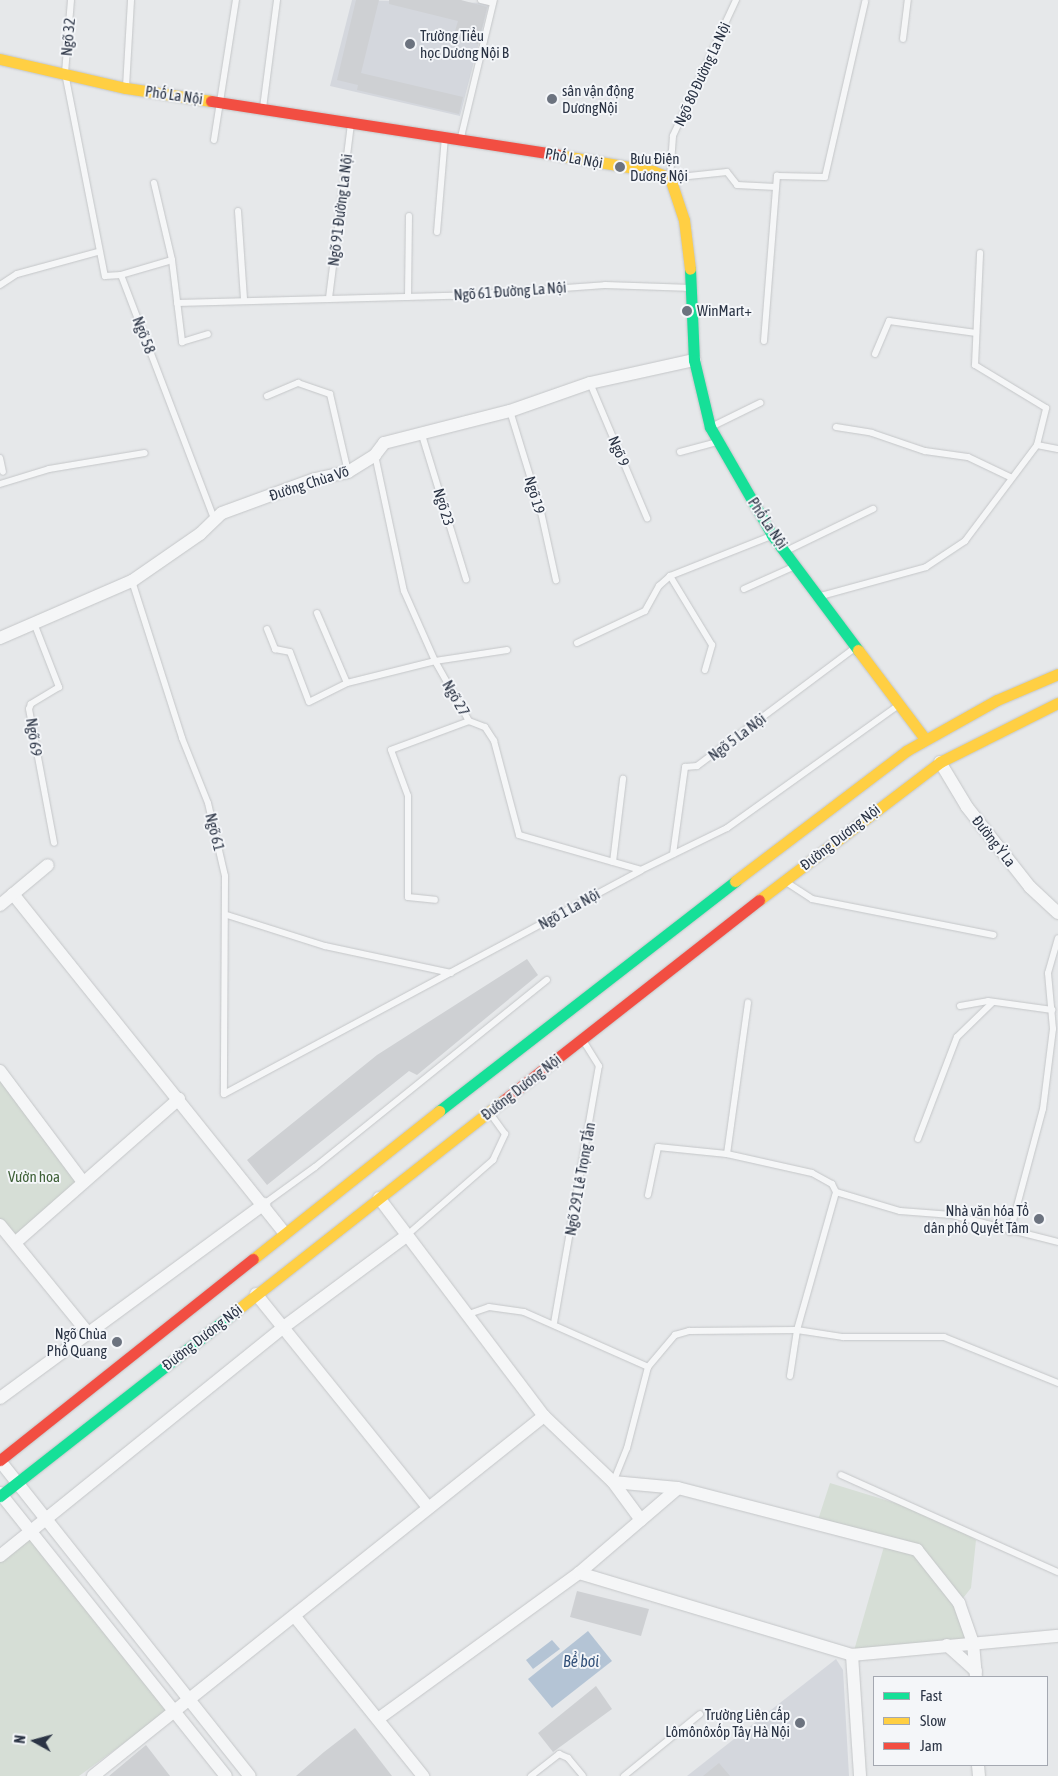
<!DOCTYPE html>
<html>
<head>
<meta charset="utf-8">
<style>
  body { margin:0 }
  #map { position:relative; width:1058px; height:1776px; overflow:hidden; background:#e6e8ea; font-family:"Asap Condensed",sans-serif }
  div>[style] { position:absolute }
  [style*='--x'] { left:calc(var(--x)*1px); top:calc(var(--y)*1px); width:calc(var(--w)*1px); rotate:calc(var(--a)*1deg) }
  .built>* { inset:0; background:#d4d7dd }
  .green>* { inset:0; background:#d6ded6 }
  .water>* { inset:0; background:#b4c4d5 }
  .building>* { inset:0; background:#ced0d3 }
  .roads { filter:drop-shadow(0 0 1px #c4c6c8) drop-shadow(0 0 1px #c4c6c8) }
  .lane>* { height:6px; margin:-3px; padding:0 3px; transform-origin:3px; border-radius:3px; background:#f5f6f7 }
  .street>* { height:12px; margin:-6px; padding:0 6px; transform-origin:6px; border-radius:6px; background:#f5f6f7 }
  .fast>* { height:11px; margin:-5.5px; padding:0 5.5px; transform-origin:5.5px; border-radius:5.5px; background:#16e098 }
  .slow>* { height:11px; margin:-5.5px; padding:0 5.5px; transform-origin:5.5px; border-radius:5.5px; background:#ffcf43 }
  .jam>* { height:11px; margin:-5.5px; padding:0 5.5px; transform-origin:5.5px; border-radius:5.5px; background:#f24e42 }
  .dots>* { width:14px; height:14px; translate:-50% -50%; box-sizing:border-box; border:2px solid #f4f6f9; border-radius:50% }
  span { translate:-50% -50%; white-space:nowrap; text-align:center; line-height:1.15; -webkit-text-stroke:4px #f4f6f9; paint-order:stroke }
  .poi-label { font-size:15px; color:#2b3445 }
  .left { translate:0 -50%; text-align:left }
  .right { translate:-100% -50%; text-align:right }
  .street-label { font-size:15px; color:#2b3445 }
  .park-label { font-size:15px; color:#3f6138 }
  .water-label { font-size:16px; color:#34527a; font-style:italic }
  .legend { position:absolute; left:873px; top:1676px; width:175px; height:90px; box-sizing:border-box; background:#f4f6f9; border:1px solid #a4a8b1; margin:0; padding:6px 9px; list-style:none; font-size:15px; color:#2b3445 }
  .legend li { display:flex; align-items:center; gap:10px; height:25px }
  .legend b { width:25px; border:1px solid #a4a8b1 }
  .north { position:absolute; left:10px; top:1716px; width:50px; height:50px; -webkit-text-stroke:4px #f4f6f9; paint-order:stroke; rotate:277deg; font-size:14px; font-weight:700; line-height:20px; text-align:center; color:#2b3445 }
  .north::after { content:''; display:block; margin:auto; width:18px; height:22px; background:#2b3445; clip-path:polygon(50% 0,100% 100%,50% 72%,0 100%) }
</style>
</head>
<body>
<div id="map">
  <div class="built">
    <i style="clip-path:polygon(352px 0,489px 3px,460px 116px,330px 86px)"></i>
    <i style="clip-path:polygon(836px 1659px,843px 1670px,849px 1776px,687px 1776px)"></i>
  </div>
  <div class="green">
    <i style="clip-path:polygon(0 1075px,79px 1182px,16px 1239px,0 1222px)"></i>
    <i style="clip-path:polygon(830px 1483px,931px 1514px,976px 1540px,971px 1588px,960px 1602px,918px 1549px,817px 1523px)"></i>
    <i style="clip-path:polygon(28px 1538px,168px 1711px,79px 1776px,0 1776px,0 1561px)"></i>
    <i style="clip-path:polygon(885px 1543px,916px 1551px,958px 1604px,971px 1642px,853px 1654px)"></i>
  </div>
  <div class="water">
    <i style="clip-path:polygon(588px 1631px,612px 1661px,552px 1708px,528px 1679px)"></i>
    <i style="clip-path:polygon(552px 1640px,560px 1649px,533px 1669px,526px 1660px)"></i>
  </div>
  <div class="building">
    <i style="clip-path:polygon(356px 0,379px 0,361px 73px,463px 97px,459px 114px,357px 90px,358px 85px,337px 80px)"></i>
    <i style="clip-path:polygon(389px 0,461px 0,487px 7px,478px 44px,453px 38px,458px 21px,389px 4px)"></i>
    <i style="clip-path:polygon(527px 959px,538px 975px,417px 1075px,409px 1071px,267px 1185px,247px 1160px,377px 1055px)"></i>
    <i style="clip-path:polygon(577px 1591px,649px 1609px,641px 1636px,570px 1617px)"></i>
    <i style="clip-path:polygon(596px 1686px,612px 1709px,553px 1752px,538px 1733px)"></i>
    <i style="clip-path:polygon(355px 1728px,392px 1776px,296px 1776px,324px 1752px)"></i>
    <i style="clip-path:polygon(146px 1745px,170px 1776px,109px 1776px)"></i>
    <i style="clip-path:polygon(719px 1763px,730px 1776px,703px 1776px)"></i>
  </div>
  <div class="roads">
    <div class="lane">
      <i style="--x:71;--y:0;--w:73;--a:94.7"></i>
      <i style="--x:65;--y:73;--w:207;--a:78.9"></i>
      <i style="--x:105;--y:276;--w:16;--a:-4"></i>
      <i style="--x:481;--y:0;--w:12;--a:14"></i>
      <i style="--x:736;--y:0;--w:150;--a:114.9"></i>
      <i style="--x:673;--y:136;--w:42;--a:94.1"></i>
      <i style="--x:670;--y:178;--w:57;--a:-6"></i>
      <i style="--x:727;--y:172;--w:16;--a:52"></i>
      <i style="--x:737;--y:185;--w:39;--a:3"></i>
      <i style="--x:903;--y:39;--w:39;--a:-83"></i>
      <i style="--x:126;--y:87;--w:87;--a:-86.7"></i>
      <i style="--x:263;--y:108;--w:109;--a:-82.6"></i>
      <i style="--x:461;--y:137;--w:141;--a:-76.5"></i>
      <i style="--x:214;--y:140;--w:142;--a:-81.1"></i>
      <i style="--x:154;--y:183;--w:79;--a:76.8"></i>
      <i style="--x:172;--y:260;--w:53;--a:163.6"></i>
      <i style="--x:121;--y:275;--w:260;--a:69.1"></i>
      <i style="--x:238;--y:211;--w:89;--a:86.1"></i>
      <i style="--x:437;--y:232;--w:95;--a:-85.2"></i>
      <i style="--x:172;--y:260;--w:83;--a:83"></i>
      <i style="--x:182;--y:342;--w:27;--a:-17"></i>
      <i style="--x:0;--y:285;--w:20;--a:-33"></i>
      <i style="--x:17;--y:274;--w:84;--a:-15.2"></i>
      <i style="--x:408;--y:297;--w:81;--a:-89.3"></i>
      <i style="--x:329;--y:298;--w:176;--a:-82.8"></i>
      <i style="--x:177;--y:303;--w:276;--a:-1.5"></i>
      <i style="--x:453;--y:296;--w:152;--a:-4.1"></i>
      <i style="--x:605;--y:285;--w:85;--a:2"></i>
      <i style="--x:764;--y:341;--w:166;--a:-85.5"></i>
      <i style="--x:777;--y:176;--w:48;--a:1.2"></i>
      <i style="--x:825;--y:177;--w:180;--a:-77.1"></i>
      <i style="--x:875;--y:354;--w:36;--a:-67"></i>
      <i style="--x:889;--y:321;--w:88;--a:7.9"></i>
      <i style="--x:590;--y:383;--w:147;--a:67.1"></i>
      <i style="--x:267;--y:396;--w:34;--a:-23"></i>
      <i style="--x:298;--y:383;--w:34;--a:19"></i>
      <i style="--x:330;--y:394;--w:80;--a:77"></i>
      <i style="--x:510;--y:411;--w:106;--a:72.9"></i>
      <i style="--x:541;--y:512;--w:70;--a:77.6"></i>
      <i style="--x:711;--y:427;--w:55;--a:-26.1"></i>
      <i style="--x:836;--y:427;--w:36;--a:9"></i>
      <i style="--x:872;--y:433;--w:56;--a:18.8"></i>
      <i style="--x:925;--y:451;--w:43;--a:7.9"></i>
      <i style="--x:968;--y:457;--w:47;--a:25.5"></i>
      <i style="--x:422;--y:435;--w:151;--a:73"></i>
      <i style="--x:1037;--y:445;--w:21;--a:11"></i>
      <i style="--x:680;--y:452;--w:38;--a:-15"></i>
      <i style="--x:375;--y:455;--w:139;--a:78"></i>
      <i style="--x:404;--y:591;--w:77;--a:66.1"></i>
      <i style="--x:435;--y:661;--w:69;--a:60.5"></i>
      <i style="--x:469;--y:721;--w:83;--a:159.6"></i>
      <i style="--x:391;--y:750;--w:49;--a:69.7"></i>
      <i style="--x:408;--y:796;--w:101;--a:90"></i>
      <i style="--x:408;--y:897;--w:27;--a:6"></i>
      <i style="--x:0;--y:458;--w:14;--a:78"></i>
      <i style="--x:0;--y:484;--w:51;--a:-17"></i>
      <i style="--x:49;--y:469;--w:97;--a:-9.5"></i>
      <i style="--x:786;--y:551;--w:97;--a:-25.8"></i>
      <i style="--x:132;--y:581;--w:165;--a:72.3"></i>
      <i style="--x:182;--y:738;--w:70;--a:68.2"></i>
      <i style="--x:208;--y:803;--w:75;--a:76.9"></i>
      <i style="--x:225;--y:876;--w:218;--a:90.3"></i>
      <i style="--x:224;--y:1094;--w:473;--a:-28.2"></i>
      <i style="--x:641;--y:870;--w:96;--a:-26"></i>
      <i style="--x:727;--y:828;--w:211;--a:-35.6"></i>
      <i style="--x:744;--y:589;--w:54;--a:-24.2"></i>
      <i style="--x:821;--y:596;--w:109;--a:-15.4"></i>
      <i style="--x:926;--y:567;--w:47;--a:-33.7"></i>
      <i style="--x:965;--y:541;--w:120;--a:-53.1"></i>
      <i style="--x:1037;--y:445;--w:38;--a:-76"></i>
      <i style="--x:1046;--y:408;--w:83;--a:-148.8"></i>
      <i style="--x:975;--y:365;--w:112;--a:-87.4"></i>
      <i style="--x:317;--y:613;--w:76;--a:66.8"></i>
      <i style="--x:34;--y:623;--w:69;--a:68.7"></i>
      <i style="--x:59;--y:687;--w:33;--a:149"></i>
      <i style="--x:31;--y:704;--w:5;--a:112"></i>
      <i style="--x:29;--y:709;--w:136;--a:79.4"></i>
      <i style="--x:267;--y:629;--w:22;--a:68"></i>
      <i style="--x:275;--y:649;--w:15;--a:11"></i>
      <i style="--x:290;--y:652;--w:53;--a:69.2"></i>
      <i style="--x:309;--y:702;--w:42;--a:-26.6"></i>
      <i style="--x:347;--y:683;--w:91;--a:-14"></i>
      <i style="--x:435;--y:661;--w:73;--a:-8.7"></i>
      <i style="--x:577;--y:643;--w:75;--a:-25.2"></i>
      <i style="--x:645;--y:611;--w:29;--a:-61"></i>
      <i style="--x:659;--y:586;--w:15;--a:-42"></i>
      <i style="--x:705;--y:670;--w:26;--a:-74"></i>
      <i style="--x:712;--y:645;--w:81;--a:-121.3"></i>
      <i style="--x:670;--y:576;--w:109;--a:-21.6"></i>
      <i style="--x:469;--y:721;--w:17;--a:21"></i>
      <i style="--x:485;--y:727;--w:17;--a:57"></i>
      <i style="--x:494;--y:741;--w:97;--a:75.1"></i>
      <i style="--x:519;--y:835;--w:127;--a:16"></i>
      <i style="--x:673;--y:854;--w:88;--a:-82.1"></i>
      <i style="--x:685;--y:767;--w:12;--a:-5"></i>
      <i style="--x:697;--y:766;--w:197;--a:-36.8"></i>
      <i style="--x:613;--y:862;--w:84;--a:-83.1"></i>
      <i style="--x:786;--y:882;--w:31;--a:33"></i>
      <i style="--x:812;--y:899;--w:185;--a:11.2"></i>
      <i style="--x:227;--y:915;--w:103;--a:17.6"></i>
      <i style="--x:325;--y:946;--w:129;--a:12.1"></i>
      <i style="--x:960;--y:1006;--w:28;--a:-10"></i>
      <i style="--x:988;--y:1001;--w:65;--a:8"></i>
      <i style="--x:918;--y:1139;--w:109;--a:-69.1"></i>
      <i style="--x:957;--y:1037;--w:50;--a:-44.2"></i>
      <i style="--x:727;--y:1154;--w:87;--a:12.6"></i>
      <i style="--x:812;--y:1173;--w:23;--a:29"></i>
      <i style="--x:832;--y:1184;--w:9;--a:63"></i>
      <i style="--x:836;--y:1192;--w:67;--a:16.5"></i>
      <i style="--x:900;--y:1211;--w:52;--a:4.4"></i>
      <i style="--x:952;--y:1215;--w:109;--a:14.3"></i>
      <i style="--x:648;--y:1195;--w:49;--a:-78.2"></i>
      <i style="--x:658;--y:1147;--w:69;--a:5.8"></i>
      <i style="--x:727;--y:1154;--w:153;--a:-82.1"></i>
      <i style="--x:264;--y:1204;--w:63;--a:-36"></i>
      <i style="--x:315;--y:1167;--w:298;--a:-38.9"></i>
      <i style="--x:1010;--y:1232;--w:127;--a:-75"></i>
      <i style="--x:1043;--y:1109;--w:81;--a:-82.9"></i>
      <i style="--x:1053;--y:1029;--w:56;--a:-95.1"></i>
      <i style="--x:1048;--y:973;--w:36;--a:-74"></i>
      <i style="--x:406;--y:1236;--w:116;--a:-41.1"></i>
      <i style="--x:493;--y:1160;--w:29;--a:-65"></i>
      <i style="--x:505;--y:1134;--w:24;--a:-126"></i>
      <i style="--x:466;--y:1315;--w:24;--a:-19"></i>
      <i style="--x:489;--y:1307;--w:35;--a:8"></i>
      <i style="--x:524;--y:1312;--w:136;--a:23.9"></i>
      <i style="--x:648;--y:1367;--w:84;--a:104.5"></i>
      <i style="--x:627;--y:1448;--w:37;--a:112"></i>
      <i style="--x:554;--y:1323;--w:261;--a:-80.1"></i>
      <i style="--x:599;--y:1066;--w:31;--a:-122"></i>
      <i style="--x:648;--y:1367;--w:42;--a:-49.8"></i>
      <i style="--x:675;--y:1335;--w:15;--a:-16"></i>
      <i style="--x:689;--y:1331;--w:108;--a:-0.5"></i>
      <i style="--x:797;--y:1330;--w:47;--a:8.7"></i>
      <i style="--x:843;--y:1337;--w:101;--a:0"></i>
      <i style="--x:944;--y:1337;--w:123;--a:22"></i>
      <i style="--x:790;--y:1376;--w:47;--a:-81.3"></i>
      <i style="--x:797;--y:1330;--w:143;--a:-74.2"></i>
      <i style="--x:841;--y:1475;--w:238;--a:24.1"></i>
      <i style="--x:531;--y:1776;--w:36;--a:-38"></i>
      <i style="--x:559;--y:1754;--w:10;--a:24"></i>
      <i style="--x:568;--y:1758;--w:23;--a:50"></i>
      <i style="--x:624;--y:1776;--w:98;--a:-39.2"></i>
    </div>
    <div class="street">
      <i style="--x:0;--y:638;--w:144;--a:-23.4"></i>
      <i style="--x:132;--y:581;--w:83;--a:-34.7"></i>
      <i style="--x:200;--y:534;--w:30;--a:-44"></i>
      <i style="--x:222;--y:513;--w:99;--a:-20.1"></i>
      <i style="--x:315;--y:479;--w:34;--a:-12"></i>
      <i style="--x:348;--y:472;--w:32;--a:-32"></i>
      <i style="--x:375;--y:455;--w:15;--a:-53"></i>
      <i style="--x:384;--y:443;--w:130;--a:-14.3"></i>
      <i style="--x:510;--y:411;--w:85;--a:-19.3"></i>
      <i style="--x:590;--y:383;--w:107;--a:-12.5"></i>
      <i style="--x:940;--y:762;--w:52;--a:59"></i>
      <i style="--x:967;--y:807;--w:102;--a:51.8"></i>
      <i style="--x:1030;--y:887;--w:38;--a:43"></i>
      <i style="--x:13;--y:894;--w:433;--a:51.3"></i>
      <i style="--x:0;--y:905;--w:62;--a:-39.8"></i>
      <i style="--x:0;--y:1071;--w:139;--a:53.2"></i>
      <i style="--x:379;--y:1198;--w:273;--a:52.9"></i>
      <i style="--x:544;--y:1416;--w:95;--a:43.7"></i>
      <i style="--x:613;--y:1482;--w:65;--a:5.3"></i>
      <i style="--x:678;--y:1488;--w:247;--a:14.5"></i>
      <i style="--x:917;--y:1550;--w:68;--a:51.6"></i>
      <i style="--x:959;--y:1603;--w:42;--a:70.7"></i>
      <i style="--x:973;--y:1643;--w:34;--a:85"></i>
      <i style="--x:0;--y:1225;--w:139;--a:50.8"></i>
      <i style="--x:16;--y:1242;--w:217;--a:-41.3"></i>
      <i style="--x:256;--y:1294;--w:274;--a:51.1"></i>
      <i style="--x:0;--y:1398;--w:328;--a:-36.3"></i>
      <i style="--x:0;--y:1461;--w:402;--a:51.6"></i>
      <i style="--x:613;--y:1482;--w:47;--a:53.6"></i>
      <i style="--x:0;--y:1493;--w:362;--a:51.4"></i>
      <i style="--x:0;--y:1556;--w:366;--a:-38.9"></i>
      <i style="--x:285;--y:1326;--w:149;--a:-36.6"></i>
      <i style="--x:579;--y:1573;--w:130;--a:-40.6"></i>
      <i style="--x:296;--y:1618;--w:203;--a:51.2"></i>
      <i style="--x:947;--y:1645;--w:39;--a:42"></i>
      <i style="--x:852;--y:1655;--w:121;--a:86.2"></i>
      <i style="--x:378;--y:1719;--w:248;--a:-36"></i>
      <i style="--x:579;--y:1573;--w:285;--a:16.7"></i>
      <i style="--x:852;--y:1655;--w:207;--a:-5.3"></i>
      <i style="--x:978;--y:1765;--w:11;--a:85"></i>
      <i style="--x:93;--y:1776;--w:577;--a:-38.6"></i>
    </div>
    <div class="fast">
      <i style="--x:690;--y:269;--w:91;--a:87.5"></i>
      <i style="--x:694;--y:360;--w:69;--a:76.6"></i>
      <i style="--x:710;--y:427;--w:125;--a:60.1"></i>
      <i style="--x:772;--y:535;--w:144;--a:53.2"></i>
      <i style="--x:439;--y:1111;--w:375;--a:-37.8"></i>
      <i style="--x:0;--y:1496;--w:295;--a:-38.1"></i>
    </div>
    <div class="slow">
      <i style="--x:0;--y:59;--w:129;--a:13"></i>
      <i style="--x:126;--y:88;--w:86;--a:8.7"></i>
      <i style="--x:558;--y:155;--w:96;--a:9.6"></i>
      <i style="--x:653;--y:171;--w:18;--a:22"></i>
      <i style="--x:670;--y:178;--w:44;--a:71.6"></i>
      <i style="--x:684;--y:220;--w:49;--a:83"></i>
      <i style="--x:858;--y:650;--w:111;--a:53"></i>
      <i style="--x:735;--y:881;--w:215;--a:-37.2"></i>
      <i style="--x:906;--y:751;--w:104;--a:-29.3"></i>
      <i style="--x:997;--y:700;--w:66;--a:-23.1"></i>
      <i style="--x:759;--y:900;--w:228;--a:-37.3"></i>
      <i style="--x:940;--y:762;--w:132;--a:-26.6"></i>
      <i style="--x:253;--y:1259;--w:238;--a:-38.5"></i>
      <i style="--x:232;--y:1314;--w:346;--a:-38.2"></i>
    </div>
    <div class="jam">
      <i style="--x:211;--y:101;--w:351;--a:8.8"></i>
      <i style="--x:504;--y:1100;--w:324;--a:-38.1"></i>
      <i style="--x:0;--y:1460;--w:323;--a:-38.5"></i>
    </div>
  </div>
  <div class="dots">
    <i style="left:410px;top:44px;background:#6c737f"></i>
    <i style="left:552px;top:99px;background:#6c737f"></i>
    <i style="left:620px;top:167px;background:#6c737f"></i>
    <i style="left:687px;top:311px;background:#6c737f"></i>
    <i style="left:1039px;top:1219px;background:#6c737f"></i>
    <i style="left:117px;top:1342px;background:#6c737f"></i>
    <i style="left:800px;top:1723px;background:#6c737f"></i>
  </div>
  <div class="poi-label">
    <span class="left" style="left:420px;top:44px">Trường Tiểu<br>học Dương Nội B</span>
    <span class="left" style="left:562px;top:99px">sân vận động<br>DươngNội</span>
    <span class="left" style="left:630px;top:167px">Bưu Điện<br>Dương Nội</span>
    <span class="left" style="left:697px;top:311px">WinMart+</span>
    <span class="right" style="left:1029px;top:1219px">Nhà văn hóa Tổ<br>dân phố Quyết Tâm</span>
    <span class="right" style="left:107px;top:1342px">Ngõ Chùa<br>Phổ Quang</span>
    <span class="right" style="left:790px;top:1723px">Trường Liên cấp<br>Lômônôxốp Tây Hà Nội</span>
  </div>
  <div class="street-label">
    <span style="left:68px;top:37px;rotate:-85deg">Ngõ 32</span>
    <span style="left:702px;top:74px;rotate:-65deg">Ngõ 80 Đường La Nội</span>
    <span style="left:174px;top:95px;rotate:8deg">Phố La Nội</span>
    <span style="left:574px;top:158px;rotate:10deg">Phố La Nội</span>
    <span style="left:340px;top:210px;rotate:-83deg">Ngõ 91 Đường La Nội</span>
    <span style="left:510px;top:291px;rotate:-4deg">Ngõ 61 Đường La Nội</span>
    <span style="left:144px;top:335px;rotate:69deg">Ngõ 58</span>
    <span style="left:619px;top:451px;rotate:67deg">Ngõ 9</span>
    <span style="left:309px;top:483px;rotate:-18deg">Đường Chùa Võ</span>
    <span style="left:535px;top:495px;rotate:74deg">Ngõ 19</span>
    <span style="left:444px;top:507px;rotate:73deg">Ngõ 23</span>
    <span style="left:768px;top:523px;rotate:56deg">Phố La Nội</span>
    <span style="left:456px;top:698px;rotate:60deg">Ngõ 27</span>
    <span style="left:34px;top:737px;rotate:82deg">Ngõ 69</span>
    <span style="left:737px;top:737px;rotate:-37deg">Ngõ 5 La Nội</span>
    <span style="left:215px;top:832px;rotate:76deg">Ngõ 61</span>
    <span style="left:840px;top:837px;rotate:-38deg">Đường Dương Nội</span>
    <span style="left:994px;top:841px;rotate:52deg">Đường Ỷ La</span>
    <span style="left:569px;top:909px;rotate:-29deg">Ngõ 1 La Nội</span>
    <span style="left:521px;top:1087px;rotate:-38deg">Đường Dương Nội</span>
    <span style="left:580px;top:1179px;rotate:-80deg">Ngõ 291 Lê Trọng Tấn</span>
    <span style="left:202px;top:1337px;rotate:-38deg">Đường Dương Nội</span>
  </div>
  <div class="park-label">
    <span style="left:34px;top:1177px">Vườn hoa</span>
  </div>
  <div class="water-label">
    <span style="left:581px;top:1661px">Bể bơi</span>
  </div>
  <ul class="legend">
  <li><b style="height:6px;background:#16e098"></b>Fast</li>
  <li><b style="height:6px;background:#ffcf43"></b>Slow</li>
  <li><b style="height:6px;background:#f24e42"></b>Jam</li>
  </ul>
  <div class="north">N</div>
</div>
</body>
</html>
